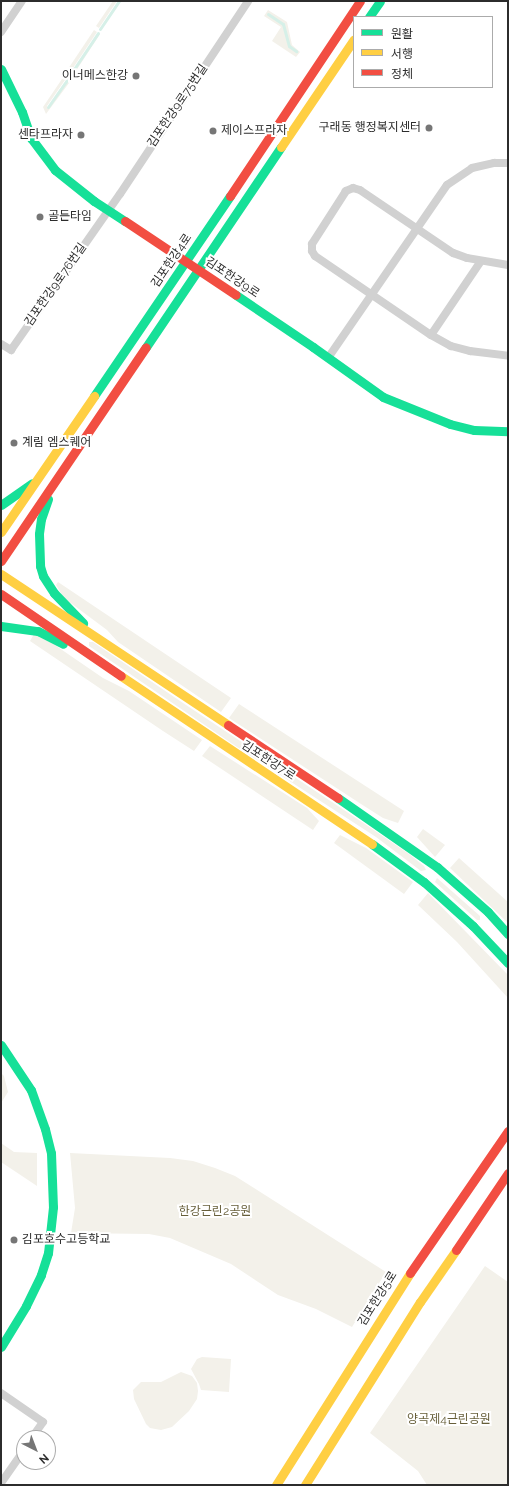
<!DOCTYPE html>
<html>
<head>
<meta charset="utf-8">
<style>
  body { margin:0 }
  #map { position:relative; width:509px; height:1486px; overflow:hidden; background:#fff; font-family:Raleway,"Noto Sans KR",sans-serif }
  div>[style] { position:absolute }
  [style*='--x'] { left:calc(var(--x)*1px); top:calc(var(--y)*1px); width:calc(var(--w)*1px); rotate:calc(var(--a)*1deg) }
  .green>* { inset:0; background:#f3f1ea }
  .stream>* { height:3px; margin:-1.5px; padding:0 1.5px; transform-origin:1.5px; border-radius:1.5px; background:#d6f0e8 }
  .street>* { height:8px; margin:-4px; padding:0 4px; transform-origin:4px; border-radius:4px; background:#d1d1d1 }
  .fast>* { height:9px; margin:-4.5px; padding:0 4.5px; transform-origin:4.5px; border-radius:4.5px; background:#16e098 }
  .slow>* { height:9px; margin:-4.5px; padding:0 4.5px; transform-origin:4.5px; border-radius:4.5px; background:#ffcf43 }
  .jam>* { height:9px; margin:-4.5px; padding:0 4.5px; transform-origin:4.5px; border-radius:4.5px; background:#f24e42 }
  .dots>* { width:11px; height:11px; translate:-50% -50%; box-sizing:border-box; border:2px solid #fff; border-radius:50% }
  span { translate:-50% -50%; white-space:nowrap; text-align:center; line-height:1.15; -webkit-text-stroke:4px #fff; paint-order:stroke }
  .poi-label { font-size:12px; color:#2c2c2c }
  .right { translate:-100% -50%; text-align:right }
  .left { translate:0 -50%; text-align:left }
  .street-label { font-size:12px; color:#2c2c2c }
  .park-label { font-size:12px; color:#675f3a }
  .frame { position:absolute; inset:0; border:2px solid #2c2c2c; pointer-events:none }
  .legend { position:absolute; left:353px; top:16px; width:140px; height:72px; box-sizing:border-box; background:#fff; border:1px solid #ababab; margin:0; padding:5px 7px; list-style:none; font-size:12px; color:#2c2c2c }
  .legend li { display:flex; align-items:center; gap:8px; height:20px }
  .legend b { width:20px; border:1px solid #ababab }
  .north { position:absolute; left:16px; top:1430px; width:40px; height:40px; box-sizing:border-box; background:#fff; border:1px solid #ababab; border-radius:50%; rotate:138deg; font-size:11px; font-weight:700; line-height:16px; text-align:center; color:#2c2c2c }
  .north::after { content:''; display:block; margin:auto; width:14px; height:18px; background:#767676; clip-path:polygon(50% 0,100% 100%,50% 72%,0 100%) }
</style>
</head>
<body>
<div id="map">
  <div class="green">
    <i style="clip-path:polygon(113px 1px,117px 1px,99px 28px,96px 26px)"></i>
    <i style="clip-path:polygon(268px 10px,287px 22px,292px 45px,300px 52px,296px 57px,272px 41px,281px 27px,264px 16px)"></i>
    <i style="clip-path:polygon(94px 30px,97px 32px,67px 77px,64px 75px)"></i>
    <i style="clip-path:polygon(98px 33px,100px 34px,70px 80px,68px 78px)"></i>
    <i style="clip-path:polygon(62px 79px,65px 80px,47px 106px,48px 108px,66px 81px,69px 83px,46px 114px,43px 107px)"></i>
    <i style="clip-path:polygon(58px 582px,231px 698px,221px 712px,118px 642px,107px 630px,64px 598px,56px 585px)"></i>
    <i style="clip-path:polygon(34px 634px,49px 641px,103px 678px,129px 691px,202px 740px,194px 751px,163px 731px,30px 641px)"></i>
    <i style="clip-path:polygon(89px 642px,93px 642px,183px 703px,365px 824px,409px 854px,424px 866px,426px 870px,421px 871px,376px 837px,237px 747px,89px 646px)"></i>
    <i style="clip-path:polygon(239px 704px,404px 811px,398px 823px,383px 818px,361px 804px,229px 718px)"></i>
    <i style="clip-path:polygon(210px 746px,307px 808px,319px 821px,313px 830px,202px 756px)"></i>
    <i style="clip-path:polygon(423px 829px,445px 845px,435px 857px,417px 837px)"></i>
    <i style="clip-path:polygon(340px 835px,366px 848px,413px 882px,404px 894px,334px 843px)"></i>
    <i style="clip-path:polygon(459px 858px,508px 902px,508px 923px,450px 868px)"></i>
    <i style="clip-path:polygon(437px 878px,480px 916px,480px 920px,477px 920px,435px 882px)"></i>
    <i style="clip-path:polygon(428px 893px,508px 975px,508px 998px,457px 942px,418px 905px)"></i>
    <i style="clip-path:polygon(1px 1073px,4px 1076px,8px 1092px,1px 1103px)"></i>
    <i style="clip-path:polygon(1px 1143px,14px 1152px,37px 1153px,37px 1186px,1px 1162px)"></i>
    <i style="clip-path:polygon(70px 1153px,170px 1158px,193px 1161px,215px 1168px,235px 1176px,386px 1272px,352px 1327px,316px 1309px,278px 1295px,231px 1264px,170px 1238px,149px 1234px,71px 1233px,75px 1208px)"></i>
    <i style="clip-path:polygon(485px 1266px,508px 1282px,508px 1485px,427px 1485px,418px 1471px,370px 1433px)"></i>
    <i style="clip-path:polygon(202px 1357px,231px 1359px,229px 1392px,201px 1390px,199px 1384px,191px 1369px,197px 1359px)"></i>
    <i style="clip-path:polygon(181px 1372px,192px 1376px,197px 1383px,198px 1391px,197px 1399px,189px 1411px,172px 1427px,161px 1430px,150px 1428px,146px 1424px,134px 1399px,133px 1390px,141px 1382px,161px 1382px)"></i>
  </div>
  <div class="stream">
    <i style="--x:268;--y:14;--w:18;--a:34"></i>
    <i style="--x:283;--y:24;--w:23;--a:75"></i>
    <i style="--x:289;--y:46;--w:9;--a:36"></i>
    <i style="--x:100;--y:29;--w:34;--a:-56"></i>
    <i style="--x:68;--y:78;--w:54;--a:-56.3"></i>
    <i style="--x:48;--y:107;--w:32;--a:-55"></i>
  </div>
  <div class="street">
    <i style="--x:1;--y:32;--w:37;--a:-56"></i>
    <i style="--x:508;--y:265;--w:42;--a:-170.3"></i>
    <i style="--x:467;--y:258;--w:15;--a:-160"></i>
    <i style="--x:453;--y:253;--w:112;--a:-145.9"></i>
    <i style="--x:360;--y:190;--w:7;--a:-164"></i>
    <i style="--x:353;--y:188;--w:8;--a:157"></i>
    <i style="--x:346;--y:191;--w:63;--a:122.7"></i>
    <i style="--x:312;--y:244;--w:7;--a:90"></i>
    <i style="--x:312;--y:251;--w:6;--a:59"></i>
    <i style="--x:315;--y:256;--w:140;--a:34.3"></i>
    <i style="--x:431;--y:335;--w:23;--a:29"></i>
    <i style="--x:451;--y:346;--w:20;--a:15"></i>
    <i style="--x:470;--y:351;--w:38;--a:7"></i>
    <i style="--x:431;--y:335;--w:89;--a:-56"></i>
    <i style="--x:1;--y:344;--w:12;--a:31"></i>
    <i style="--x:11;--y:350;--w:190;--a:-55.1"></i>
    <i style="--x:120;--y:194;--w:232;--a:-56.4"></i>
    <i style="--x:328;--y:358;--w:210;--a:-55.5"></i>
    <i style="--x:447;--y:185;--w:30;--a:-34"></i>
    <i style="--x:472;--y:168;--w:23;--a:-13"></i>
    <i style="--x:494;--y:163;--w:14;--a:0"></i>
    <i style="--x:1;--y:1393;--w:51;--a:34.6"></i>
    <i style="--x:43;--y:1422;--w:19;--a:125"></i>
    <i style="--x:1;--y:1483;--w:40;--a:-55.1"></i>
  </div>
  <div class="fast">
    <i style="--x:369;--y:17;--w:19;--a:-55"></i>
    <i style="--x:1;--y:69;--w:48;--a:64"></i>
    <i style="--x:22;--y:112;--w:28;--a:71"></i>
    <i style="--x:31;--y:138;--w:40;--a:53"></i>
    <i style="--x:55;--y:170;--w:50;--a:38.5"></i>
    <i style="--x:94;--y:201;--w:37;--a:33"></i>
    <i style="--x:236;--y:295;--w:93;--a:34"></i>
    <i style="--x:313;--y:347;--w:86;--a:35.5"></i>
    <i style="--x:383;--y:397;--w:72;--a:21.9"></i>
    <i style="--x:450;--y:424;--w:25;--a:14"></i>
    <i style="--x:474;--y:430;--w:34;--a:2"></i>
    <i style="--x:146;--y:347;--w:241;--a:-56"></i>
    <i style="--x:94;--y:396;--w:242;--a:-55.8"></i>
    <i style="--x:48;--y:499;--w:21;--a:109"></i>
    <i style="--x:41;--y:519;--w:15;--a:98"></i>
    <i style="--x:39;--y:534;--w:32;--a:88"></i>
    <i style="--x:40;--y:566;--w:10;--a:73"></i>
    <i style="--x:43;--y:576;--w:20;--a:57"></i>
    <i style="--x:54;--y:593;--w:42;--a:46"></i>
    <i style="--x:1;--y:505;--w:38;--a:-35"></i>
    <i style="--x:1;--y:626;--w:37;--a:8"></i>
    <i style="--x:38;--y:631;--w:28;--a:27"></i>
    <i style="--x:338;--y:798;--w:121;--a:34.9"></i>
    <i style="--x:437;--y:867;--w:68;--a:41.4"></i>
    <i style="--x:488;--y:912;--w:30;--a:48"></i>
    <i style="--x:372;--y:844;--w:64;--a:36.2"></i>
    <i style="--x:424;--y:882;--w:66;--a:41.9"></i>
    <i style="--x:473;--y:926;--w:51;--a:46.6"></i>
    <i style="--x:1;--y:1045;--w:54;--a:56.3"></i>
    <i style="--x:31;--y:1090;--w:41;--a:70.3"></i>
    <i style="--x:45;--y:1129;--w:25;--a:76"></i>
    <i style="--x:51;--y:1153;--w:54;--a:87.9"></i>
    <i style="--x:53;--y:1207;--w:46;--a:96.2"></i>
    <i style="--x:48;--y:1253;--w:23;--a:108"></i>
    <i style="--x:41;--y:1275;--w:34;--a:116"></i>
    <i style="--x:26;--y:1306;--w:48;--a:121.4"></i>
  </div>
  <div class="slow">
    <i style="--x:281;--y:147;--w:130;--a:-55.9"></i>
    <i style="--x:1;--y:532;--w:165;--a:-55.6"></i>
    <i style="--x:1;--y:574;--w:273;--a:33.6"></i>
    <i style="--x:121;--y:676;--w:302;--a:33.8"></i>
    <i style="--x:276;--y:1485;--w:251;--a:-57.7"></i>
    <i style="--x:305;--y:1485;--w:216;--a:-57.9"></i>
    <i style="--x:420;--y:1302;--w:63;--a:-55.3"></i>
  </div>
  <div class="jam">
    <i style="--x:230;--y:196;--w:234;--a:-56.3"></i>
    <i style="--x:125;--y:221;--w:133;--a:33.7"></i>
    <i style="--x:1;--y:561;--w:258;--a:-55.9"></i>
    <i style="--x:1;--y:594;--w:145;--a:34.3"></i>
    <i style="--x:228;--y:725;--w:132;--a:33.6"></i>
    <i style="--x:456;--y:1250;--w:93;--a:-56"></i>
    <i style="--x:410;--y:1273;--w:173;--a:-55.4"></i>
  </div>
  <div class="dots">
    <i style="left:136px;top:76px;background:#767676"></i>
    <i style="left:429px;top:128px;background:#767676"></i>
    <i style="left:213px;top:131px;background:#767676"></i>
    <i style="left:81px;top:135px;background:#767676"></i>
    <i style="left:40px;top:217px;background:#767676"></i>
    <i style="left:14px;top:443px;background:#767676"></i>
    <i style="left:14px;top:1240px;background:#767676"></i>
  </div>
  <div class="poi-label">
    <span class="right" style="left:128px;top:76px">이너메스한강</span>
    <span class="right" style="left:421px;top:128px">구래동 행정복지센터</span>
    <span class="left" style="left:221px;top:131px">제이스프라자</span>
    <span class="right" style="left:73px;top:135px">센타프라자</span>
    <span class="left" style="left:48px;top:217px">골든타임</span>
    <span class="left" style="left:22px;top:443px">계림 엠스퀘어</span>
    <span class="left" style="left:22px;top:1240px">김포호수고등학교</span>
  </div>
  <div class="street-label">
    <span style="left:178px;top:106px;rotate:-56deg">김포한강9로75번길</span>
    <span style="left:172px;top:261px;rotate:-56deg">김포한강4로</span>
    <span style="left:232px;top:278px;rotate:34deg">김포한강9로</span>
    <span style="left:56px;top:285px;rotate:-55deg">김포한강9로76번길</span>
    <span style="left:268px;top:761px;rotate:33deg">김포한강7로</span>
    <span style="left:378px;top:1299px;rotate:-58deg">김포한강5로</span>
  </div>
  <div class="park-label">
    <span style="left:215px;top:1212px">한강근린2공원</span>
    <span style="left:449px;top:1420px">양곡제4근린공원</span>
  </div>
  <div class="frame"></div>
  <ul class="legend">
  <li><b style="height:5px;background:#16e098"></b>원활</li>
  <li><b style="height:5px;background:#ffcf43"></b>서행</li>
  <li><b style="height:5px;background:#f24e42"></b>정체</li>
  </ul>
  <div class="north">N</div>
</div>
</body>
</html>
